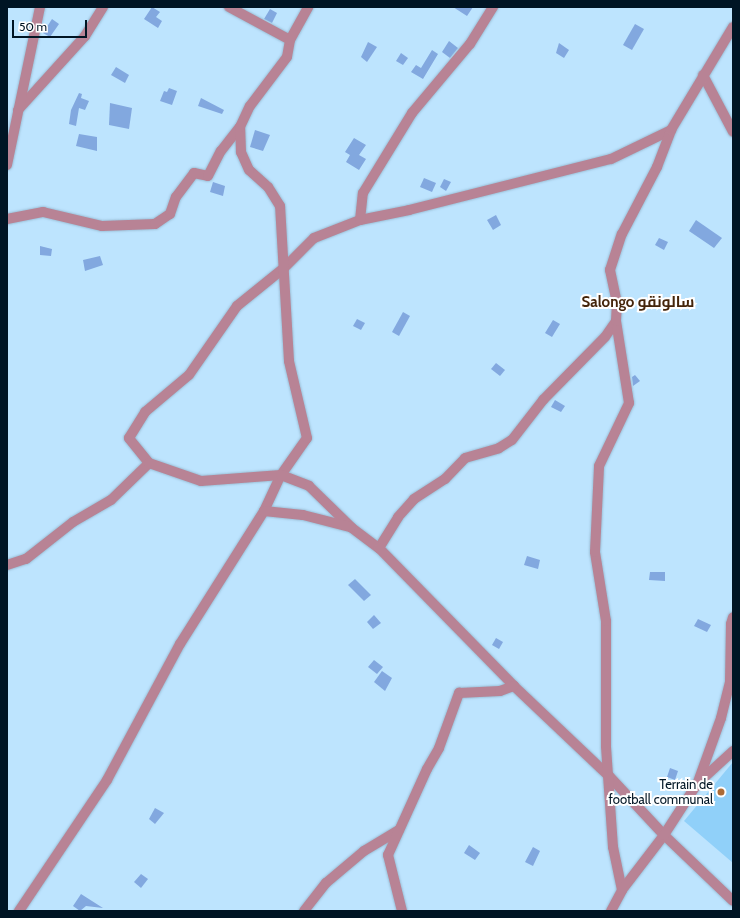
<!DOCTYPE html>
<html>
<head>
<meta charset="utf-8">
<style>
  body { margin:0 }
  #map { position:relative; width:740px; height:918px; overflow:hidden; background:#bde4fe; font-family:Cabin,Cairo,sans-serif }
  div>[style] { position:absolute }
  [style*='--x'] { left:calc(var(--x)*1px); top:calc(var(--y)*1px); width:calc(var(--w)*1px); rotate:calc(var(--a)*1deg) }
  .green>* { inset:0; background:#90d0f9 }
  .building>* { inset:0; background:#82a8df }
  .roads { filter:drop-shadow(0 0 1px #9bbfd7) drop-shadow(0 0 1px #9bbfd7) }
  .minor>* { height:10px; margin:-5px; padding:0 5px; transform-origin:5px; border-radius:5px; background:#b88395 }
  .dots>* { width:11px; height:11px; translate:-50% -50%; box-sizing:border-box; border:2px solid #fff; border-radius:50% }
  span { translate:-50% -50%; white-space:nowrap; text-align:center; line-height:1.15; -webkit-text-stroke:4px #fff; paint-order:stroke }
  .poi-label { font-size:13px; color:#001524 }
  .right { translate:-100% -50%; text-align:right }
  .quarter-label { font-size:15px; color:#44250b; font-weight:700 }
  .frame { position:absolute; inset:0; border:8px solid #001524; pointer-events:none }
  .scale { position:absolute; left:12px; top:20px; width:75px; height:18px; box-sizing:border-box; border:2px solid #001524; border-top:0; padding-left:5px; font-size:12px; line-height:14px; white-space:nowrap; color:#001524; -webkit-text-stroke:3px #fff; paint-order:stroke }
</style>
</head>
<body>
<div id="map">
  <div class="green">
    <i style="clip-path:polygon(733px 762px,733px 863px,684px 821px)"></i>
  </div>
  <div class="building">
    <i style="clip-path:polygon(152px 7px,160px 12px,156px 17px,162px 21px,158px 28px,144px 19px)"></i>
    <i style="clip-path:polygon(453px 7px,473px 7px,467px 16px)"></i>
    <i style="clip-path:polygon(270px 9px,277px 13px,272px 23px,264px 19px)"></i>
    <i style="clip-path:polygon(52px 19px,59px 24px,50px 37px,43px 33px)"></i>
    <i style="clip-path:polygon(635px 24px,644px 29px,632px 50px,623px 45px)"></i>
    <i style="clip-path:polygon(449px 41px,458px 48px,450px 58px,442px 52px)"></i>
    <i style="clip-path:polygon(368px 42px,377px 47px,367px 62px,361px 57px)"></i>
    <i style="clip-path:polygon(559px 43px,569px 50px,564px 58px,556px 53px)"></i>
    <i style="clip-path:polygon(432px 50px,438px 54px,423px 79px,411px 72px,416px 65px,421px 68px)"></i>
    <i style="clip-path:polygon(401px 53px,408px 58px,403px 65px,396px 61px)"></i>
    <i style="clip-path:polygon(116px 67px,129px 75px,125px 83px,111px 75px)"></i>
    <i style="clip-path:polygon(169px 88px,177px 91px,172px 105px,160px 101px,164px 91px,167px 92px)"></i>
    <i style="clip-path:polygon(79px 93px,82px 94px,81px 98px,89px 101px,85px 110px,79px 108px,76px 126px,69px 124px,71px 110px)"></i>
    <i style="clip-path:polygon(201px 98px,224px 110px,222px 114px,198px 106px)"></i>
    <i style="clip-path:polygon(110px 103px,132px 108px,129px 129px,109px 125px)"></i>
    <i style="clip-path:polygon(255px 130px,270px 135px,263px 151px,250px 147px)"></i>
    <i style="clip-path:polygon(79px 134px,97px 137px,97px 151px,76px 146px)"></i>
    <i style="clip-path:polygon(354px 138px,366px 145px,359px 155px,366px 159px,359px 170px,346px 162px,350px 155px,345px 152px)"></i>
    <i style="clip-path:polygon(424px 178px,436px 183px,432px 192px,420px 187px)"></i>
    <i style="clip-path:polygon(444px 179px,451px 182px,446px 191px,440px 187px)"></i>
    <i style="clip-path:polygon(213px 182px,225px 186px,223px 196px,210px 192px)"></i>
    <i style="clip-path:polygon(496px 215px,501px 225px,493px 230px,487px 220px)"></i>
    <i style="clip-path:polygon(696px 220px,722px 238px,714px 248px,689px 231px)"></i>
    <i style="clip-path:polygon(659px 238px,668px 242px,664px 250px,655px 245px)"></i>
    <i style="clip-path:polygon(40px 246px,52px 249px,51px 256px,40px 255px)"></i>
    <i style="clip-path:polygon(100px 256px,103px 265px,85px 271px,83px 260px)"></i>
    <i style="clip-path:polygon(403px 312px,410px 316px,399px 336px,392px 332px)"></i>
    <i style="clip-path:polygon(357px 319px,365px 323px,361px 330px,353px 326px)"></i>
    <i style="clip-path:polygon(553px 320px,560px 324px,552px 337px,545px 333px)"></i>
    <i style="clip-path:polygon(496px 363px,505px 370px,500px 376px,491px 369px)"></i>
    <i style="clip-path:polygon(635px 375px,640px 381px,633px 386px,632px 377px)"></i>
    <i style="clip-path:polygon(555px 400px,565px 406px,561px 412px,551px 407px)"></i>
    <i style="clip-path:polygon(527px 556px,540px 560px,538px 569px,524px 565px)"></i>
    <i style="clip-path:polygon(650px 572px,665px 572px,665px 581px,649px 580px)"></i>
    <i style="clip-path:polygon(355px 579px,371px 595px,364px 601px,348px 585px)"></i>
    <i style="clip-path:polygon(374px 615px,381px 623px,373px 629px,367px 622px)"></i>
    <i style="clip-path:polygon(698px 619px,711px 625px,707px 632px,694px 626px)"></i>
    <i style="clip-path:polygon(496px 638px,503px 642px,499px 649px,492px 645px)"></i>
    <i style="clip-path:polygon(374px 660px,383px 667px,377px 674px,368px 667px)"></i>
    <i style="clip-path:polygon(382px 671px,392px 678px,385px 691px,374px 682px)"></i>
    <i style="clip-path:polygon(670px 768px,678px 771px,675px 780px,667px 777px)"></i>
    <i style="clip-path:polygon(155px 808px,164px 813px,155px 824px,149px 819px)"></i>
    <i style="clip-path:polygon(469px 845px,480px 853px,475px 860px,464px 853px)"></i>
    <i style="clip-path:polygon(533px 847px,540px 851px,533px 866px,525px 862px)"></i>
    <i style="clip-path:polygon(141px 874px,148px 879px,141px 888px,134px 882px)"></i>
    <i style="clip-path:polygon(81px 894px,103px 908px,86px 906px,80px 911px,73px 906px)"></i>
  </div>
  <div class="roads">
    <div class="minor">
      <i style="--x:229;--y:7;--w:69;--a:28.4"></i>
      <i style="--x:703;--y:75;--w:64;--a:62.2"></i>
      <i style="--x:18;--y:110;--w:100;--a:-47.8"></i>
      <i style="--x:85;--y:36;--w:34;--a:-58"></i>
      <i style="--x:7;--y:165;--w:161;--a:-78.2"></i>
      <i style="--x:7;--y:219;--w:37;--a:-11"></i>
      <i style="--x:43;--y:212;--w:61;--a:13.3"></i>
      <i style="--x:102;--y:226;--w:53;--a:-2.2"></i>
      <i style="--x:155;--y:224;--w:18;--a:-34"></i>
      <i style="--x:170;--y:214;--w:18;--a:-71"></i>
      <i style="--x:176;--y:197;--w:30;--a:-53"></i>
      <i style="--x:194;--y:173;--w:14;--a:12"></i>
      <i style="--x:208;--y:176;--w:28;--a:-63"></i>
      <i style="--x:221;--y:151;--w:31;--a:-52"></i>
      <i style="--x:360;--y:220;--w:50;--a:-11.5"></i>
      <i style="--x:409;--y:210;--w:208;--a:-14.2"></i>
      <i style="--x:611;--y:159;--w:67;--a:-25.8"></i>
      <i style="--x:149;--y:463;--w:32;--a:-129"></i>
      <i style="--x:129;--y:438;--w:31;--a:-58"></i>
      <i style="--x:145;--y:412;--w:57;--a:-40.1"></i>
      <i style="--x:189;--y:375;--w:84;--a:-55.2"></i>
      <i style="--x:237;--y:306;--w:60;--a:-39"></i>
      <i style="--x:284;--y:268;--w:42;--a:-45"></i>
      <i style="--x:314;--y:238;--w:49;--a:-21.4"></i>
      <i style="--x:360;--y:220;--w:27;--a:-84"></i>
      <i style="--x:363;--y:193;--w:94;--a:-58.5"></i>
      <i style="--x:412;--y:113;--w:90;--a:-50"></i>
      <i style="--x:470;--y:44;--w:44;--a:-58.1"></i>
      <i style="--x:264;--y:511;--w:40;--a:-65"></i>
      <i style="--x:281;--y:475;--w:45;--a:-54.9"></i>
      <i style="--x:307;--y:438;--w:79;--a:-103.2"></i>
      <i style="--x:289;--y:361;--w:155;--a:-93.3"></i>
      <i style="--x:280;--y:206;--w:22;--a:-122"></i>
      <i style="--x:268;--y:187;--w:25;--a:-138"></i>
      <i style="--x:249;--y:170;--w:20;--a:-114"></i>
      <i style="--x:241;--y:152;--w:25;--a:-92"></i>
      <i style="--x:240;--y:127;--w:23;--a:-65"></i>
      <i style="--x:250;--y:106;--w:61;--a:-52.9"></i>
      <i style="--x:287;--y:57;--w:17;--a:-80"></i>
      <i style="--x:290;--y:40;--w:38;--a:-61"></i>
      <i style="--x:379;--y:548;--w:36;--a:-58"></i>
      <i style="--x:398;--y:517;--w:24;--a:-48"></i>
      <i style="--x:414;--y:499;--w:37;--a:-33"></i>
      <i style="--x:445;--y:479;--w:29;--a:-46"></i>
      <i style="--x:465;--y:458;--w:35;--a:-16"></i>
      <i style="--x:499;--y:448;--w:15;--a:-32"></i>
      <i style="--x:512;--y:440;--w:51;--a:-52.2"></i>
      <i style="--x:543;--y:400;--w:88;--a:-45.5"></i>
      <i style="--x:605;--y:337;--w:19;--a:-55"></i>
      <i style="--x:7;--y:565;--w:20;--a:-18"></i>
      <i style="--x:26;--y:559;--w:60;--a:-38.2"></i>
      <i style="--x:73;--y:522;--w:44;--a:-30.1"></i>
      <i style="--x:111;--y:500;--w:53;--a:-44.2"></i>
      <i style="--x:149;--y:463;--w:55;--a:19.1"></i>
      <i style="--x:201;--y:481;--w:80;--a:-4.3"></i>
      <i style="--x:281;--y:475;--w:30;--a:21"></i>
      <i style="--x:309;--y:486;--w:60;--a:44.3"></i>
      <i style="--x:352;--y:528;--w:34;--a:37"></i>
      <i style="--x:379;--y:548;--w:193;--a:45.6"></i>
      <i style="--x:514;--y:686;--w:131;--a:43.5"></i>
      <i style="--x:609;--y:776;--w:81;--a:47"></i>
      <i style="--x:664;--y:835;--w:95;--a:43.7"></i>
      <i style="--x:698;--y:782;--w:68;--a:-70.2"></i>
      <i style="--x:721;--y:718;--w:38;--a:-76"></i>
      <i style="--x:730;--y:681;--w:57;--a:-89"></i>
      <i style="--x:731;--y:624;--w:7;--a:-74"></i>
      <i style="--x:622;--y:890;--w:44;--a:-101.8"></i>
      <i style="--x:613;--y:847;--w:101;--a:-94"></i>
      <i style="--x:606;--y:746;--w:125;--a:-90"></i>
      <i style="--x:606;--y:621;--w:70;--a:-99.1"></i>
      <i style="--x:595;--y:552;--w:86;--a:-87.3"></i>
      <i style="--x:599;--y:466;--w:70;--a:-64.5"></i>
      <i style="--x:629;--y:403;--w:83;--a:-99"></i>
      <i style="--x:616;--y:321;--w:18;--a:-87"></i>
      <i style="--x:617;--y:303;--w:34;--a:-102"></i>
      <i style="--x:610;--y:270;--w:38;--a:-72"></i>
      <i style="--x:622;--y:234;--w:76;--a:-62.4"></i>
      <i style="--x:657;--y:167;--w:40;--a:-69"></i>
      <i style="--x:671;--y:130;--w:120;--a:-59"></i>
      <i style="--x:19;--y:911;--w:158;--a:-56.1"></i>
      <i style="--x:107;--y:780;--w:154;--a:-61.8"></i>
      <i style="--x:180;--y:644;--w:157;--a:-57.7"></i>
      <i style="--x:264;--y:511;--w:39;--a:6"></i>
      <i style="--x:303;--y:515;--w:49;--a:14.3"></i>
      <i style="--x:304;--y:911;--w:36;--a:-52"></i>
      <i style="--x:326;--y:883;--w:50;--a:-40.1"></i>
      <i style="--x:364;--y:851;--w:41;--a:-31"></i>
      <i style="--x:402;--y:911;--w:58;--a:-104"></i>
      <i style="--x:388;--y:855;--w:94;--a:-65.6"></i>
      <i style="--x:427;--y:769;--w:24;--a:-60"></i>
      <i style="--x:439;--y:748;--w:59;--a:-70"></i>
      <i style="--x:459;--y:693;--w:41;--a:-2.8"></i>
      <i style="--x:500;--y:691;--w:15;--a:-20"></i>
      <i style="--x:611;--y:911;--w:24;--a:-62"></i>
      <i style="--x:622;--y:890;--w:69;--a:-52.6"></i>
      <i style="--x:664;--y:835;--w:61;--a:-57.1"></i>
      <i style="--x:697;--y:784;--w:49;--a:-42.5"></i>
    </div>
  </div>
  <div class="dots">
    <i style="left:721px;top:792px;background:#ac6b36"></i>
  </div>
  <div class="poi-label">
    <span class="right" style="left:713px;top:792px">Terrain de<br>football communal</span>
  </div>
  <div class="quarter-label">
    <span style="left:638px;top:303px">Salongo سالونقو</span>
  </div>
  <div class="frame"></div>
  <div class="scale">50 m</div>
</div>
</body>
</html>
